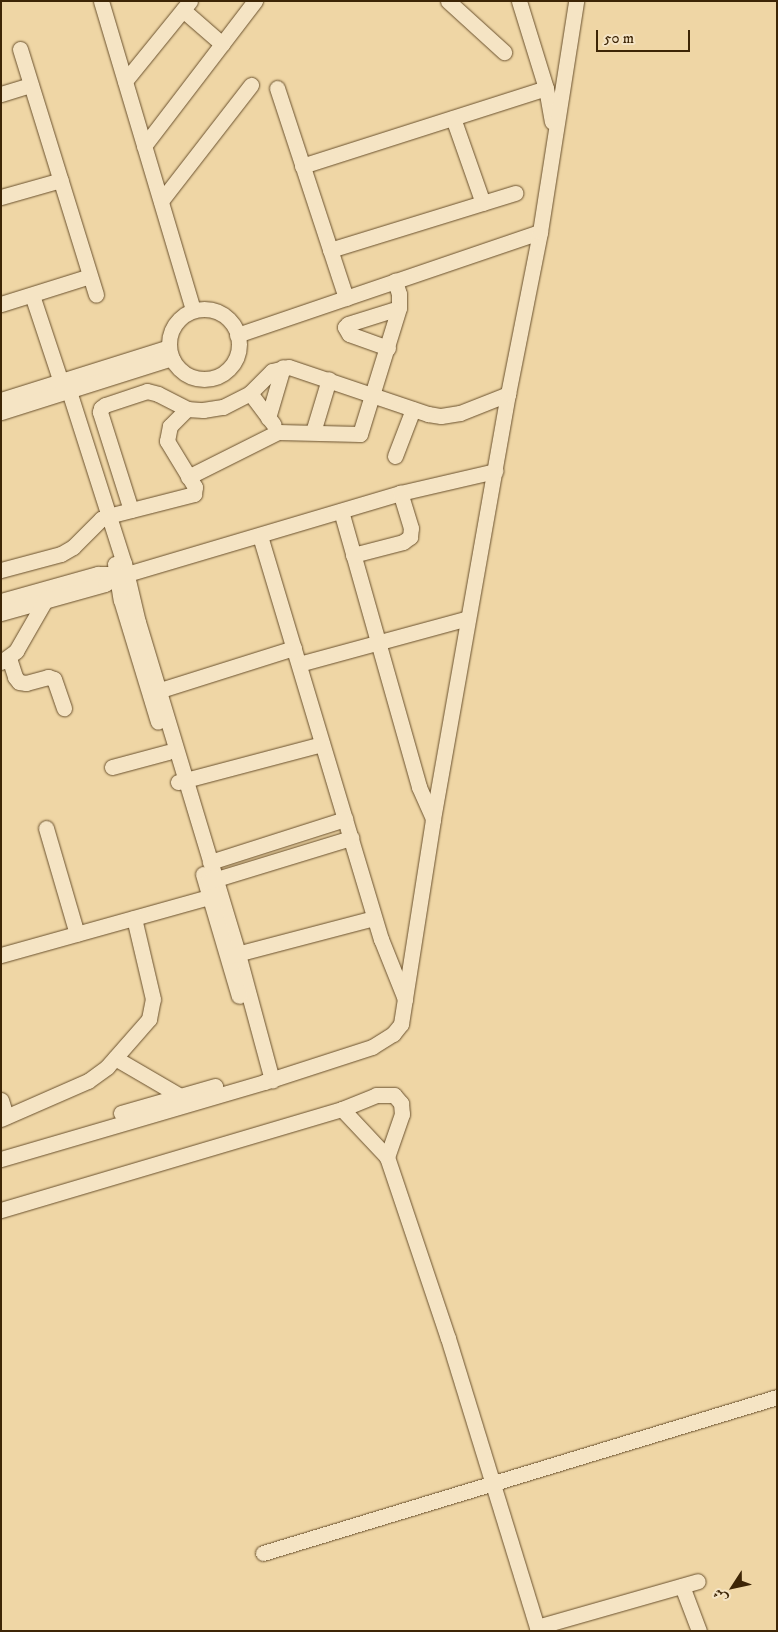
<!DOCTYPE html>
<html>
<head>
<meta charset="utf-8">
<style>
  body { margin:0 }
  #map { position:relative; width:778px; height:1632px; overflow:hidden; background:#efd6a5; font-family:"IM FELL DW Pica",Amiri,serif }
  div>[style] { position:absolute }
  [style*='--x'] { left:calc(var(--x)*1px); top:calc(var(--y)*1px); width:calc(var(--w)*1px); rotate:calc(var(--a)*1deg) }
  .roads { filter:drop-shadow(0 0 1px #6a512e) drop-shadow(0 0 1px #6a512e) }
  .minor>* { height:15px; margin:-7.5px; padding:0 7.5px; transform-origin:7.5px; border-radius:7.5px; background:#f5e4c4 }
  .minor>.ring { margin:-7.5px; padding:0; box-sizing:content-box; background:none; border:15px solid #f5e4c4; border-radius:50% }
  span { translate:-50% -50%; white-space:nowrap; text-align:center; line-height:1.15; -webkit-text-stroke:4px #f5e4c4; paint-order:stroke }
  .frame { position:absolute; inset:0; border:2px solid #3d2506; pointer-events:none }
  .north { position:absolute; left:708px; top:1562px; width:50px; height:50px; -webkit-text-stroke:4px #f5e4c4; paint-order:stroke; rotate:235deg; font-size:14px; font-weight:700; line-height:20px; text-align:center; color:#3d2506 }
  .north::after { content:''; display:block; margin:auto; width:18px; height:22px; background:#3d2506; clip-path:polygon(50% 0,100% 100%,50% 72%,0 100%) }
  .scale { position:absolute; left:596px; top:30px; width:94px; height:22px; box-sizing:border-box; border:2px solid #3d2506; border-top:0; padding-left:6px; font-size:15px; line-height:18px; white-space:nowrap; color:#3d2506; -webkit-text-stroke:4px #f5e4c4; paint-order:stroke }
</style>
</head>
<body>
<div id="map">
  <div class="roads">
    <div class="minor">
      <i style="--x:101;--y:1;--w:322;--a:73.4"></i>
      <i style="--x:448;--y:1;--w:76;--a:42.3"></i>
      <i style="--x:519;--y:1;--w:91;--a:72.8"></i>
      <i style="--x:546;--y:88;--w:34;--a:80"></i>
      <i style="--x:183;--y:10;--w:52;--a:41.1"></i>
      <i style="--x:20;--y:49;--w:257;--a:72.8"></i>
      <i style="--x:125;--y:81;--w:103;--a:-50.9"></i>
      <i style="--x:277;--y:88;--w:221;--a:71.8"></i>
      <i style="--x:1;--y:94;--w:31;--a:-17"></i>
      <i style="--x:453;--y:118;--w:90;--a:70.6"></i>
      <i style="--x:144;--y:146;--w:183;--a:-52.6"></i>
      <i style="--x:302;--y:166;--w:256;--a:-17.7"></i>
      <i style="--x:1;--y:197;--w:62;--a:-15.8"></i>
      <i style="--x:161;--y:201;--w:147;--a:-52.2"></i>
      <i style="--x:330;--y:250;--w:194;--a:-17.1"></i>
      <i style="--x:32;--y:295;--w:92;--a:71.6"></i>
      <i style="--x:61;--y:382;--w:12;--a:48"></i>
      <i style="--x:69;--y:391;--w:181;--a:72.3"></i>
      <i style="--x:124;--y:563;--w:61;--a:76.7"></i>
      <i style="--x:138;--y:622;--w:347;--a:73.2"></i>
      <i style="--x:238;--y:954;--w:131;--a:74.9"></i>
      <i style="--x:1;--y:304;--w:93;--a:-17.5"></i>
      <i class="ring" style="left:169px;top:309px;width:55px;height:55px"></i>
      <i style="--x:237;--y:335;--w:320;--a:-18.8"></i>
      <i style="--x:388;--y:348;--w:41;--a:-160.3"></i>
      <i style="--x:349;--y:334;--w:8;--a:-120"></i>
      <i style="--x:345;--y:327;--w:4;--a:-45"></i>
      <i style="--x:348;--y:324;--w:53;--a:-17.4"></i>
      <i style="--x:250;--y:393;--w:39;--a:53"></i>
      <i style="--x:1;--y:400;--w:176;--a:-17.5"></i>
      <i style="--x:1;--y:412;--w:179;--a:-17.5"></i>
      <i style="--x:268;--y:418;--w:53;--a:-73.6"></i>
      <i style="--x:313;--y:432;--w:55;--a:-73.2"></i>
      <i style="--x:395;--y:456;--w:50;--a:-69"></i>
      <i style="--x:188;--y:477;--w:101;--a:-26.6"></i>
      <i style="--x:278;--y:432;--w:82;--a:1.4"></i>
      <i style="--x:360;--y:434;--w:132;--a:-72.8"></i>
      <i style="--x:399;--y:308;--w:14;--a:-90"></i>
      <i style="--x:399;--y:294;--w:14;--a:-107"></i>
      <i style="--x:131;--y:510;--w:103;--a:-107.6"></i>
      <i style="--x:100;--y:412;--w:4;--a:-76"></i>
      <i style="--x:101;--y:408;--w:5;--a:-37"></i>
      <i style="--x:105;--y:405;--w:44;--a:-18.4"></i>
      <i style="--x:147;--y:391;--w:11;--a:15"></i>
      <i style="--x:158;--y:394;--w:33;--a:27"></i>
      <i style="--x:187;--y:409;--w:16;--a:4"></i>
      <i style="--x:203;--y:410;--w:20;--a:-9"></i>
      <i style="--x:223;--y:407;--w:30;--a:-27"></i>
      <i style="--x:250;--y:393;--w:31;--a:-45"></i>
      <i style="--x:272;--y:371;--w:17;--a:-13"></i>
      <i style="--x:289;--y:367;--w:147;--a:18.7"></i>
      <i style="--x:428;--y:414;--w:13;--a:9"></i>
      <i style="--x:441;--y:416;--w:19;--a:-9"></i>
      <i style="--x:460;--y:413;--w:52;--a:-21.6"></i>
      <i style="--x:341;--y:511;--w:287;--a:74.2"></i>
      <i style="--x:419;--y:787;--w:35;--a:66"></i>
      <i style="--x:260;--y:536;--w:421;--a:73.3"></i>
      <i style="--x:381;--y:939;--w:65;--a:68.2"></i>
      <i style="--x:353;--y:555;--w:52;--a:-14.6"></i>
      <i style="--x:403;--y:542;--w:9;--a:-36"></i>
      <i style="--x:410;--y:537;--w:9;--a:-84"></i>
      <i style="--x:411;--y:528;--w:37;--a:-107"></i>
      <i style="--x:115;--y:564;--w:36;--a:81"></i>
      <i style="--x:121;--y:600;--w:127;--a:73.1"></i>
      <i style="--x:1;--y:570;--w:62;--a:-14.9"></i>
      <i style="--x:61;--y:554;--w:14;--a:-30"></i>
      <i style="--x:73;--y:547;--w:40;--a:-45"></i>
      <i style="--x:101;--y:519;--w:8;--a:-23"></i>
      <i style="--x:108;--y:516;--w:89;--a:-14.3"></i>
      <i style="--x:194;--y:494;--w:7;--a:-82"></i>
      <i style="--x:195;--y:487;--w:54;--a:-121.3"></i>
      <i style="--x:167;--y:441;--w:15;--a:-79"></i>
      <i style="--x:170;--y:426;--w:24;--a:-45"></i>
      <i style="--x:1;--y:601;--w:101;--a:-15.6"></i>
      <i style="--x:98;--y:574;--w:29;--a:0"></i>
      <i style="--x:127;--y:574;--w:285;--a:-16.5"></i>
      <i style="--x:400;--y:493;--w:98;--a:-13"></i>
      <i style="--x:1;--y:613;--w:108;--a:-15.6"></i>
      <i style="--x:105;--y:584;--w:15;--a:-32"></i>
      <i style="--x:9;--y:658;--w:20;--a:72"></i>
      <i style="--x:15;--y:677;--w:6;--a:51"></i>
      <i style="--x:19;--y:682;--w:7;--a:8"></i>
      <i style="--x:26;--y:683;--w:23;--a:-15"></i>
      <i style="--x:48;--y:677;--w:6;--a:18"></i>
      <i style="--x:54;--y:679;--w:31;--a:71"></i>
      <i style="--x:1;--y:662;--w:19;--a:-36"></i>
      <i style="--x:16;--y:651;--w:62;--a:-60.1"></i>
      <i style="--x:299;--y:664;--w:175;--a:-15.2"></i>
      <i style="--x:151;--y:693;--w:150;--a:-17.5"></i>
      <i style="--x:112;--y:767;--w:58;--a:-15"></i>
      <i style="--x:178;--y:782;--w:149;--a:-14.8"></i>
      <i style="--x:46;--y:828;--w:110;--a:73.7"></i>
      <i style="--x:210;--y:862;--w:142;--a:-17.7"></i>
      <i style="--x:203;--y:874;--w:127;--a:73.6"></i>
      <i style="--x:207;--y:882;--w:151;--a:-17"></i>
      <i style="--x:1;--y:955;--w:226;--a:-15.6"></i>
      <i style="--x:229;--y:956;--w:150;--a:-14.7"></i>
      <i style="--x:115;--y:1058;--w:75;--a:30.3"></i>
      <i style="--x:1;--y:1100;--w:17;--a:73"></i>
      <i style="--x:342;--y:1109;--w:66;--a:46.8"></i>
      <i style="--x:387;--y:1157;--w:191;--a:71.4"></i>
      <i style="--x:448;--y:1338;--w:307;--a:72.9"></i>
      <i style="--x:121;--y:1113;--w:98;--a:-16"></i>
      <i style="--x:1;--y:1119;--w:95;--a:-23.6"></i>
      <i style="--x:88;--y:1081;--w:24;--a:-36"></i>
      <i style="--x:107;--y:1067;--w:64;--a:-48.8"></i>
      <i style="--x:149;--y:1019;--w:20;--a:-79"></i>
      <i style="--x:153;--y:999;--w:83;--a:-103.2"></i>
      <i style="--x:1;--y:1159;--w:274;--a:-16.3"></i>
      <i style="--x:264;--y:1082;--w:114;--a:-18"></i>
      <i style="--x:372;--y:1047;--w:25;--a:-32"></i>
      <i style="--x:393;--y:1034;--w:13;--a:-51"></i>
      <i style="--x:401;--y:1024;--w:207;--a:-81.1"></i>
      <i style="--x:433;--y:819;--w:432;--a:-80"></i>
      <i style="--x:508;--y:394;--w:165;--a:-78.8"></i>
      <i style="--x:540;--y:232;--w:234;--a:-81.1"></i>
      <i style="--x:1;--y:1210;--w:356;--a:-16.5"></i>
      <i style="--x:342;--y:1109;--w:37;--a:-22"></i>
      <i style="--x:376;--y:1095;--w:18;--a:0"></i>
      <i style="--x:394;--y:1095;--w:11;--a:49"></i>
      <i style="--x:401;--y:1103;--w:11;--a:85"></i>
      <i style="--x:402;--y:1114;--w:46;--a:109.2"></i>
      <i style="--x:263;--y:1553;--w:537;--a:-16.88"></i>
      <i style="--x:682;--y:1586;--w:48;--a:69.3"></i>
      <i style="--x:537;--y:1627;--w:167;--a:-15.9"></i>
    </div>
  </div>
  <div class="frame"></div>
  <div class="north">ش</div>
  <div class="scale">50 m</div>
</div>
</body>
</html>
